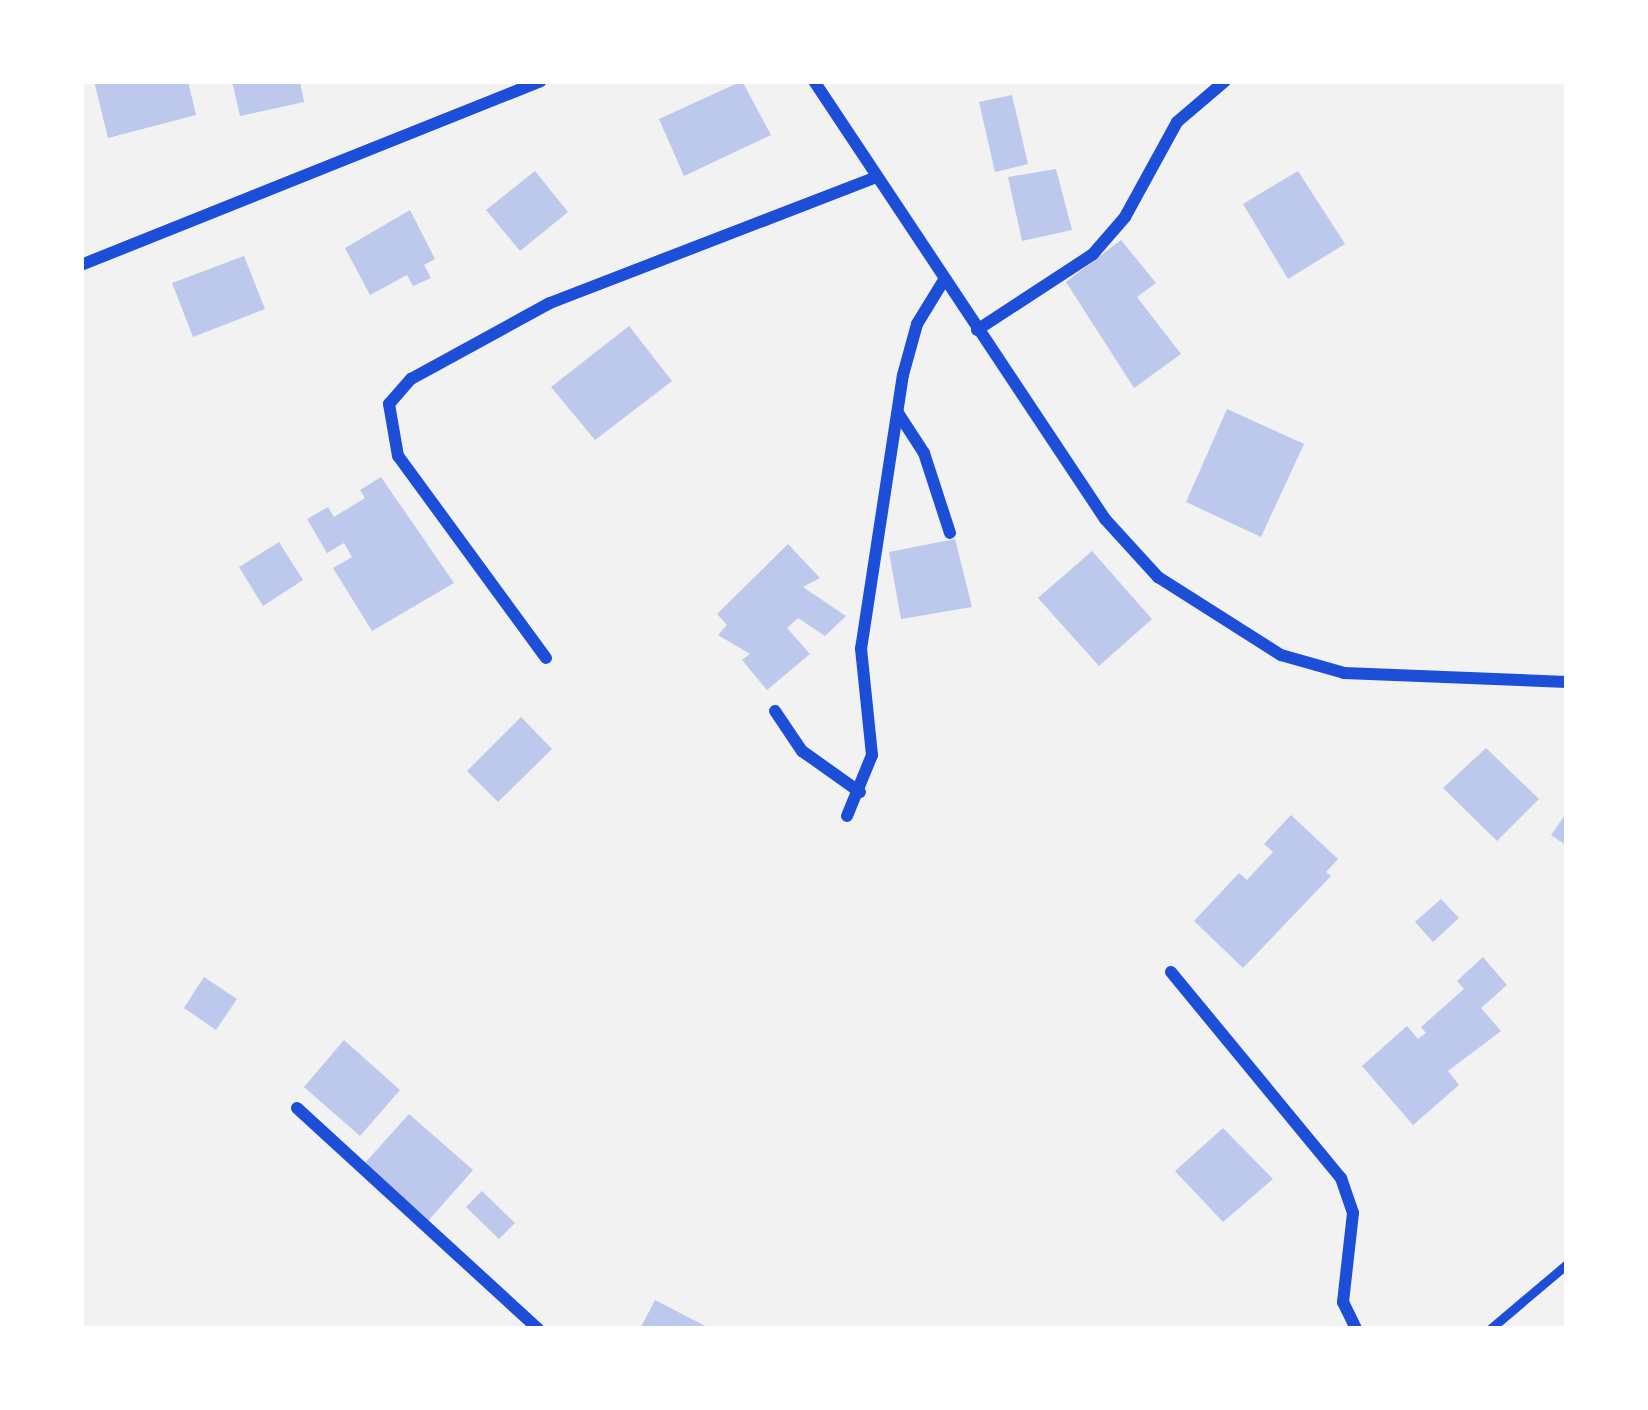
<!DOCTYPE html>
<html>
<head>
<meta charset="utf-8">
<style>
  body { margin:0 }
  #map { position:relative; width:1648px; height:1410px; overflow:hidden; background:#f2f2f2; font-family:"Asap Condensed",sans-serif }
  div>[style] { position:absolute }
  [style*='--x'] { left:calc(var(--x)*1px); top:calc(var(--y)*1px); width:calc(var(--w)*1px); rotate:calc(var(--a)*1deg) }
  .building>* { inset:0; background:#bdc9ec }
  .service>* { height:9px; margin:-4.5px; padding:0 4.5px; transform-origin:4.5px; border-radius:4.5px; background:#1d4ed8 }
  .minor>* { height:12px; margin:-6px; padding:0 6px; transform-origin:6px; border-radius:6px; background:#1d4ed8 }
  span { translate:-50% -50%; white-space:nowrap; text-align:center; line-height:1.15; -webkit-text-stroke:12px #fff; paint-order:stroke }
  .frame { position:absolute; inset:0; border:84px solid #fff; pointer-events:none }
</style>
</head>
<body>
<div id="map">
  <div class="building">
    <i style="clip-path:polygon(94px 81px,188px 81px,196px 115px,108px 138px)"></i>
    <i style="clip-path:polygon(232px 81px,300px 81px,304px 102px,240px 116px)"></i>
    <i style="clip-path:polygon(742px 81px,771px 135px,684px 176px,659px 119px)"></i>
    <i style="clip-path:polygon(1012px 95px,1028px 164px,995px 172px,979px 102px)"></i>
    <i style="clip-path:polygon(1056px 169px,1072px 230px,1022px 241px,1008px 177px)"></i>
    <i style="clip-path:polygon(535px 171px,568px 212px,520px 251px,486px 210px)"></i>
    <i style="clip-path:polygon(1298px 171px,1345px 244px,1288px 279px,1243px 204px)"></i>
    <i style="clip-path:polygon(410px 210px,435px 259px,424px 265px,431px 278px,413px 286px,407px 275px,370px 295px,345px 248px)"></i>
    <i style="clip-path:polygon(1121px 240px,1156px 283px,1137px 297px,1181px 354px,1134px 388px,1066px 282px)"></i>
    <i style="clip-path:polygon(244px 256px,265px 309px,193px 337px,172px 283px)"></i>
    <i style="clip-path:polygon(629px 326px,672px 381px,595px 440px,551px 387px)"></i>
    <i style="clip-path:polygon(1227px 409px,1304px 444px,1261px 537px,1186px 502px)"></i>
    <i style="clip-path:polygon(381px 477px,454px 583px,372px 631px,333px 568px,352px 557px,344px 543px,327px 553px,307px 519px,328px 507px,334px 517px,365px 498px,360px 490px)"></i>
    <i style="clip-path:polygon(955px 539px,972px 607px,901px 619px,889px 552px)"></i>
    <i style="clip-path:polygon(279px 542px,303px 580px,263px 606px,239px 567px)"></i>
    <i style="clip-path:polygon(788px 544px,820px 578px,803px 587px,846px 616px,825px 636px,798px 618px,787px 628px,810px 654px,767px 690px,742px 660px,750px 654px,718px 635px,727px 625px,717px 614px)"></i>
    <i style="clip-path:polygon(1092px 551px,1152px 619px,1099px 666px,1038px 598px)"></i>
    <i style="clip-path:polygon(521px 717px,552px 749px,498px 802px,467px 771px)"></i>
    <i style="clip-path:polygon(1486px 748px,1539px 799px,1497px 841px,1443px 788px)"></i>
    <i style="clip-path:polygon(1567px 812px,1567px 846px,1551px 835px)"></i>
    <i style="clip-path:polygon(1291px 815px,1338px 859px,1326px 872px,1331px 876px,1243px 968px,1194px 921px,1239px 873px,1247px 880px,1273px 852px,1264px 844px)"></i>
    <i style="clip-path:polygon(1441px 899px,1459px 918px,1433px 942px,1415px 922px)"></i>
    <i style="clip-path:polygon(1483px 957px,1507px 985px,1481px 1008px,1501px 1031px,1448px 1071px,1459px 1085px,1413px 1125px,1362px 1066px,1407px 1026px,1418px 1039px,1426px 1033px,1421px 1027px,1464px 989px,1457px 981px)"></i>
    <i style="clip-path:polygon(204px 977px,237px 999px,216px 1030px,184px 1008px)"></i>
    <i style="clip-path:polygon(344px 1040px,400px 1090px,360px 1136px,304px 1087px)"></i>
    <i style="clip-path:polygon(409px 1114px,473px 1170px,428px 1221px,364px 1164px)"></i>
    <i style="clip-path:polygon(1223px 1128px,1273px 1179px,1223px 1222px,1175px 1171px)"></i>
    <i style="clip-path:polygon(482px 1191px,515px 1223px,499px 1239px,466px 1207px)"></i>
    <i style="clip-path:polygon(655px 1300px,711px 1329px,640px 1329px)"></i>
  </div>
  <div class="service">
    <i style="--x:1490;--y:1329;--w:101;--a:-40.2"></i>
  </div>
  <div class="minor">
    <i style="--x:814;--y:81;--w:526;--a:56.4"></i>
    <i style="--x:1105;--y:519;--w:79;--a:47.6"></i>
    <i style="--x:1158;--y:577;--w:146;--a:32.4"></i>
    <i style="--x:1281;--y:655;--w:66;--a:15.9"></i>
    <i style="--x:1344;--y:673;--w:223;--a:2.3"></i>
    <i style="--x:81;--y:265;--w:495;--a:-21.8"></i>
    <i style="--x:977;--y:330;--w:139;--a:-33.2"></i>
    <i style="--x:1093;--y:254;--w:49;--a:-49.1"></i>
    <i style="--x:1125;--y:217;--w:108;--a:-61.3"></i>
    <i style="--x:1177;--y:122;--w:63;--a:-40.5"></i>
    <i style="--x:898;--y:413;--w:48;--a:57"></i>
    <i style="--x:924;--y:453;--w:84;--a:72"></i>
    <i style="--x:546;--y:658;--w:250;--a:-126.2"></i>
    <i style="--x:398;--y:456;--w:53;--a:-99.8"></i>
    <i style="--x:389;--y:404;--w:33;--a:-49"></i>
    <i style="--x:411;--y:379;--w:158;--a:-28.7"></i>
    <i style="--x:550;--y:303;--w:350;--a:-21.1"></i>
    <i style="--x:775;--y:711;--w:48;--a:56"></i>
    <i style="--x:802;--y:751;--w:71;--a:35.3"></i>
    <i style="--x:847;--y:816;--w:66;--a:-67.7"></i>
    <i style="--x:872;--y:755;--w:107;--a:-95.9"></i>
    <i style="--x:861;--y:649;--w:277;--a:-81.3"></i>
    <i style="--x:903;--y:375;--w:53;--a:-74.6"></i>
    <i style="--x:917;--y:324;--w:52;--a:-58.5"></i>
    <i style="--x:1171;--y:972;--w:267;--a:50.5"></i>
    <i style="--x:1341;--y:1178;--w:37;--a:71"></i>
    <i style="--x:1353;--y:1213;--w:90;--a:96.4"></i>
    <i style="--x:1343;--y:1302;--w:30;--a:64"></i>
    <i style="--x:297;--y:1108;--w:327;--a:42.5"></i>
  </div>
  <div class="frame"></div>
</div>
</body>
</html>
